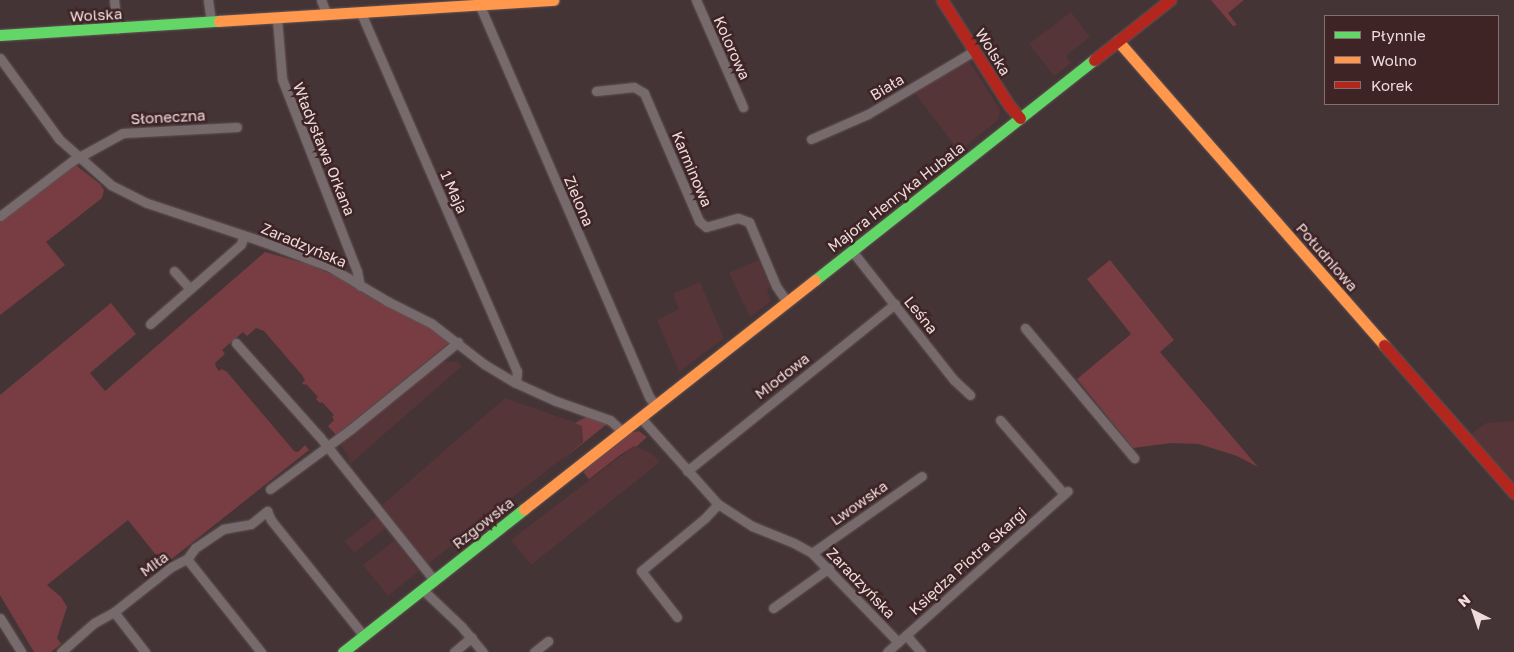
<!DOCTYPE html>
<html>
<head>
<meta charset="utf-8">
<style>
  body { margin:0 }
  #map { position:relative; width:1514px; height:652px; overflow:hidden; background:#443436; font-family:"Golos Text",sans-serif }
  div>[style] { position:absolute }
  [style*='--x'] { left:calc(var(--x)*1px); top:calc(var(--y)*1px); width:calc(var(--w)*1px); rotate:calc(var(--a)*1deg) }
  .built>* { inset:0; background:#553537 }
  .green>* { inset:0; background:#783d42 }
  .roads { filter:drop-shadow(0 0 1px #615354) drop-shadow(0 0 1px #615354) }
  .street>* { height:9px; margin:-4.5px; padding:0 4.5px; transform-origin:4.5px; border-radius:4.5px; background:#776a6c }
  .fast>* { height:11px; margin:-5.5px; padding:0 5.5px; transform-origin:5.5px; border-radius:5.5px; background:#63d668 }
  .slow>* { height:11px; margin:-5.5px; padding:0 5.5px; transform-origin:5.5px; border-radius:5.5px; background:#ff974d }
  .jam>* { height:11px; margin:-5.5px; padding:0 5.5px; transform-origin:5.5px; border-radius:5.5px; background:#b3261e }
  span { translate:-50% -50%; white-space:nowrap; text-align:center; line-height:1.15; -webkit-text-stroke:5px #3f2426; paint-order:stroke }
  .street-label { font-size:15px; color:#eedcdc }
  .legend { position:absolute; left:1324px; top:15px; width:175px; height:90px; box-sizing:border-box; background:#3f2426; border:1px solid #856e6f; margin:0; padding:6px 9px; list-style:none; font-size:15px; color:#eedcdc }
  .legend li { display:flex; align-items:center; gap:10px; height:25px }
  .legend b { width:25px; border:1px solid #856e6f }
  .north { position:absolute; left:1449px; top:587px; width:50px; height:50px; -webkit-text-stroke:4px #3f2426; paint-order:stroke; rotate:319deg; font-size:14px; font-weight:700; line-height:20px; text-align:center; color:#eedcdc }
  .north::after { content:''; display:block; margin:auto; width:18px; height:22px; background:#eedcdc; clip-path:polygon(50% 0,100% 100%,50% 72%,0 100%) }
</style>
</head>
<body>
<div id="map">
  <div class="built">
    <i style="clip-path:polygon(1071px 12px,1090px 37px,1068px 54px,1067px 58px,1071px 63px,1054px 76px,1029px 44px)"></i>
    <i style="clip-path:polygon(969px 61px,1000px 110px,998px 120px,959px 151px,914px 92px)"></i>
    <i style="clip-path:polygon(758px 260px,770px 286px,767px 291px,771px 301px,750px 317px,729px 273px)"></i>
    <i style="clip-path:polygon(700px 282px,724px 338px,679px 372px,657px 320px,679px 309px,673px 294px)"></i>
    <i style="clip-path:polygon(441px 362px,457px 362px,462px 366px,350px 464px,347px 454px,339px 443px)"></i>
    <i style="clip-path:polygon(505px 398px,582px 425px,583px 442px,428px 564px,382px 505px)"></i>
    <i style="clip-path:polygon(1514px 421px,1514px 482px,1471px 434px,1486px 423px)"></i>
    <i style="clip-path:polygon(634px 446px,651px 453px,660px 462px,531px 565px,511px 540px)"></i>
    <i style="clip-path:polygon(377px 516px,386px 528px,354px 553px,345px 541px)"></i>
    <i style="clip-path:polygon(395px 540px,419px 571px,388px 596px,363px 565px)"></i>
  </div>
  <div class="green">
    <i style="clip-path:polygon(1211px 0,1244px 0,1228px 13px,1237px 25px,1233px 26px)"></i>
    <i style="clip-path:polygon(73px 163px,100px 184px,104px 190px,102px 198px,46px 242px,65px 265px,0 315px,0 220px)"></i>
    <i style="clip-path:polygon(265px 252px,311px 265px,335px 276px,378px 302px,426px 322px,450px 342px,336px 435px,328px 426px,334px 420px,332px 417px,334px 415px,322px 402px,320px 403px,316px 399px,318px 397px,306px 384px,304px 385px,302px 383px,305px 380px,302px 375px,264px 331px,256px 328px,247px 336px,243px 332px,222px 350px,225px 354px,215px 363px,216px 367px,219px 371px,222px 369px,227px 372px,294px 451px,298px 452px,305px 445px,309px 450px,164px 565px,128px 520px,47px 585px,61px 597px,67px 607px,57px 638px,61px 644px,51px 652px,34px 652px,0 595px,0 395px,111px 303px,136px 334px,90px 373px,105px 391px)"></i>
    <i style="clip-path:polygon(1110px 260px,1174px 340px,1160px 352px,1258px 467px,1237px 456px,1199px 444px,1171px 443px,1133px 448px,1077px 379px,1131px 334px,1087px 279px)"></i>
    <i style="clip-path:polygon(586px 417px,604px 421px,607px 424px,557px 464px,583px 442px,582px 426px,575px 423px)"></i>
    <i style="clip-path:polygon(639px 431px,647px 437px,636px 447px,634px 446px,620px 455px,589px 479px,584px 473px,585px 469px,631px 433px)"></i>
  </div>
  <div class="roads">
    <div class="street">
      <i style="--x:114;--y:0;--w:29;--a:84"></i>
      <i style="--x:208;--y:0;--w:22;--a:82"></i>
      <i style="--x:321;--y:0;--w:16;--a:68"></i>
      <i style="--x:696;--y:0;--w:117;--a:66.3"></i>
      <i style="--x:480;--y:6;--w:427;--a:66.6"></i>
      <i style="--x:650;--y:398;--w:10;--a:53"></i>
      <i style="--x:361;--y:13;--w:391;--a:66.5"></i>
      <i style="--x:517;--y:371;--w:12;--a:95"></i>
      <i style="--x:277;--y:19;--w:60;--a:85.2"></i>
      <i style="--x:282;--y:79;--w:206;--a:68.7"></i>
      <i style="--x:357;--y:271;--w:15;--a:79"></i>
      <i style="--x:0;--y:58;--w:100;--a:53.9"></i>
      <i style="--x:59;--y:139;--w:69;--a:41.5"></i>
      <i style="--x:111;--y:185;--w:40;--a:26.6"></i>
      <i style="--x:147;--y:203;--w:120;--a:18.4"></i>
      <i style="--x:261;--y:241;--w:72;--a:20.5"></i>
      <i style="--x:328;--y:266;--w:69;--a:30.7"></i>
      <i style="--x:387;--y:301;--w:49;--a:26.6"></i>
      <i style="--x:431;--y:323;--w:67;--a:37.7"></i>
      <i style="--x:484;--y:364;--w:37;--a:31"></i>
      <i style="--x:516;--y:383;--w:44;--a:24.2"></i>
      <i style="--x:556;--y:401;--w:57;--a:19.4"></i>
      <i style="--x:610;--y:420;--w:18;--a:43"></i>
      <i style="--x:596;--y:91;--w:38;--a:-6"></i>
      <i style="--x:634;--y:87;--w:12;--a:31"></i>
      <i style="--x:644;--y:93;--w:139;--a:66.7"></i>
      <i style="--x:699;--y:221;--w:9;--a:41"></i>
      <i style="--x:706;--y:227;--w:33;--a:-16"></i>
      <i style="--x:738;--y:218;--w:12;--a:20"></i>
      <i style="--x:749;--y:222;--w:69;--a:67.1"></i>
      <i style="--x:776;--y:286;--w:19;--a:55"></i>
      <i style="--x:811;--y:139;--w:62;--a:-23.7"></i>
      <i style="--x:868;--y:114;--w:123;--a:-30.7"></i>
      <i style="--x:0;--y:216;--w:91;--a:-37.4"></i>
      <i style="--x:72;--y:161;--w:58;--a:-28.8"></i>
      <i style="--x:123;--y:133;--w:114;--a:-3"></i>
      <i style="--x:852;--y:251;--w:164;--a:51.7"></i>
      <i style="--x:954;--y:380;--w:22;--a:43"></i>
      <i style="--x:174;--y:271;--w:24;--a:48"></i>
      <i style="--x:190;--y:289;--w:68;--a:-41.4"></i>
      <i style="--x:241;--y:244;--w:9;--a:-72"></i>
      <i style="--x:150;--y:324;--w:53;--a:-41.2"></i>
      <i style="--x:1025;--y:328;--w:170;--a:50"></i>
      <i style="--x:236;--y:343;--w:125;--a:48.3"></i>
      <i style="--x:319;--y:436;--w:184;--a:51.4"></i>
      <i style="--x:641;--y:418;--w:115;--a:48.2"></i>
      <i style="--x:718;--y:504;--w:40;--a:32.9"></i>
      <i style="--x:752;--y:526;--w:45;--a:22"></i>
      <i style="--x:794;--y:543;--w:21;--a:29"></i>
      <i style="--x:812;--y:553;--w:124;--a:46"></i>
      <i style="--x:1000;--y:420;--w:98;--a:49.1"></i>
      <i style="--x:687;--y:471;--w:267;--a:-38.8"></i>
      <i style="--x:270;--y:489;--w:101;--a:-36.5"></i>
      <i style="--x:351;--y:429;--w:138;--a:-39.1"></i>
      <i style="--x:812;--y:553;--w:134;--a:-35"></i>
      <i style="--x:187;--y:559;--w:119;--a:51.5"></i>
      <i style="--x:423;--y:590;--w:52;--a:43.5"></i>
      <i style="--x:461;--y:626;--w:34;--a:50"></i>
      <i style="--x:773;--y:608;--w:69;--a:-35.5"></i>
      <i style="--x:114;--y:612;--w:51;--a:52.2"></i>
      <i style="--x:677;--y:617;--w:58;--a:-128"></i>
      <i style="--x:641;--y:571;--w:83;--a:-39.6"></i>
      <i style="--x:705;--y:518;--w:19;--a:-47"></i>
      <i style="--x:0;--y:618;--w:40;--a:58"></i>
      <i style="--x:906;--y:635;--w:23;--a:49"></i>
      <i style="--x:61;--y:652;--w:44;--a:-41.3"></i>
      <i style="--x:94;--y:623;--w:23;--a:-29"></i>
      <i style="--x:114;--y:612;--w:73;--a:-38.3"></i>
      <i style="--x:171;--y:567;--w:18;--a:-27"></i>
      <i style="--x:187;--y:559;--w:14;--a:-54"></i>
      <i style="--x:195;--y:548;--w:34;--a:-34"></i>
      <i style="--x:223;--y:529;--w:28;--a:-10"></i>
      <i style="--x:251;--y:524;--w:21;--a:-39"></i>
      <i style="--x:267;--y:511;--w:10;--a:66"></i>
      <i style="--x:271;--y:520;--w:149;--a:51.3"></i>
      <i style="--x:454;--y:652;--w:23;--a:-40"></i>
      <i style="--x:534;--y:652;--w:18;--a:-38"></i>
      <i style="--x:887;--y:652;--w:242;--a:-41.7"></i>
    </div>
    <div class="fast">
      <i style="--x:0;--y:35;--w:219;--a:-3.7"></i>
      <i style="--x:815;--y:280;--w:355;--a:-38.3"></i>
      <i style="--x:343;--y:652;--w:231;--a:-38.3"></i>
    </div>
    <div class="slow">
      <i style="--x:219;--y:21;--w:335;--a:-3.6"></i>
      <i style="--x:1118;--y:41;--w:404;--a:48.8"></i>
      <i style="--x:524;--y:509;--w:370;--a:-38.2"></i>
    </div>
    <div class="jam">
      <i style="--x:942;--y:0;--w:125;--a:57.5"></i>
      <i style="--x:1009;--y:105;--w:17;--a:50"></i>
      <i style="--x:1094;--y:60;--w:97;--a:-38.3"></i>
      <i style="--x:1384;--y:345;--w:197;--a:48.7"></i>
    </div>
  </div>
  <div class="street-label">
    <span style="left:96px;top:15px;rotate:-3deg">Wolska</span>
    <span style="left:732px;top:48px;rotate:66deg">Kolorowa</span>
    <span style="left:993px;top:52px;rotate:58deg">Wolska</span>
    <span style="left:887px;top:87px;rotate:-31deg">Biała</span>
    <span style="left:168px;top:117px;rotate:-3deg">Słoneczna</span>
    <span style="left:324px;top:149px;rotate:68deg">Władysława Orkana</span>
    <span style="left:692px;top:169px;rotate:67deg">Karminowa</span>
    <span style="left:454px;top:192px;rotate:66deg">1 Maja</span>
    <span style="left:896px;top:197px;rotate:-38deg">Majora Henryka Hubala</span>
    <span style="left:579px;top:201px;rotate:67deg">Zielona</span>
    <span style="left:304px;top:245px;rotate:23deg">Zaradzyńska</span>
    <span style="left:1327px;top:257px;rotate:49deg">Południowa</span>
    <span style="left:921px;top:315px;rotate:51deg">Leśna</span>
    <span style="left:782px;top:376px;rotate:-38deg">Miodowa</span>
    <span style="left:859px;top:503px;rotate:-35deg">Lwowska</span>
    <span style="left:483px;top:523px;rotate:-38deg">Rzgowska</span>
    <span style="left:968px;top:561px;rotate:-42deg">Księdza Piotra Skargi</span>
    <span style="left:154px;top:564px;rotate:-36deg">Miła</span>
    <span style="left:861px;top:583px;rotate:46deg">Zaradzyńska</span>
  </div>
  <ul class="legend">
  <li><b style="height:6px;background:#63d668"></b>Płynnie</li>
  <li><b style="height:6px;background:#ff974d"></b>Wolno</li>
  <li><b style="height:6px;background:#b3261e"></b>Korek</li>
  </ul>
  <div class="north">N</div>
</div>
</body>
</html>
